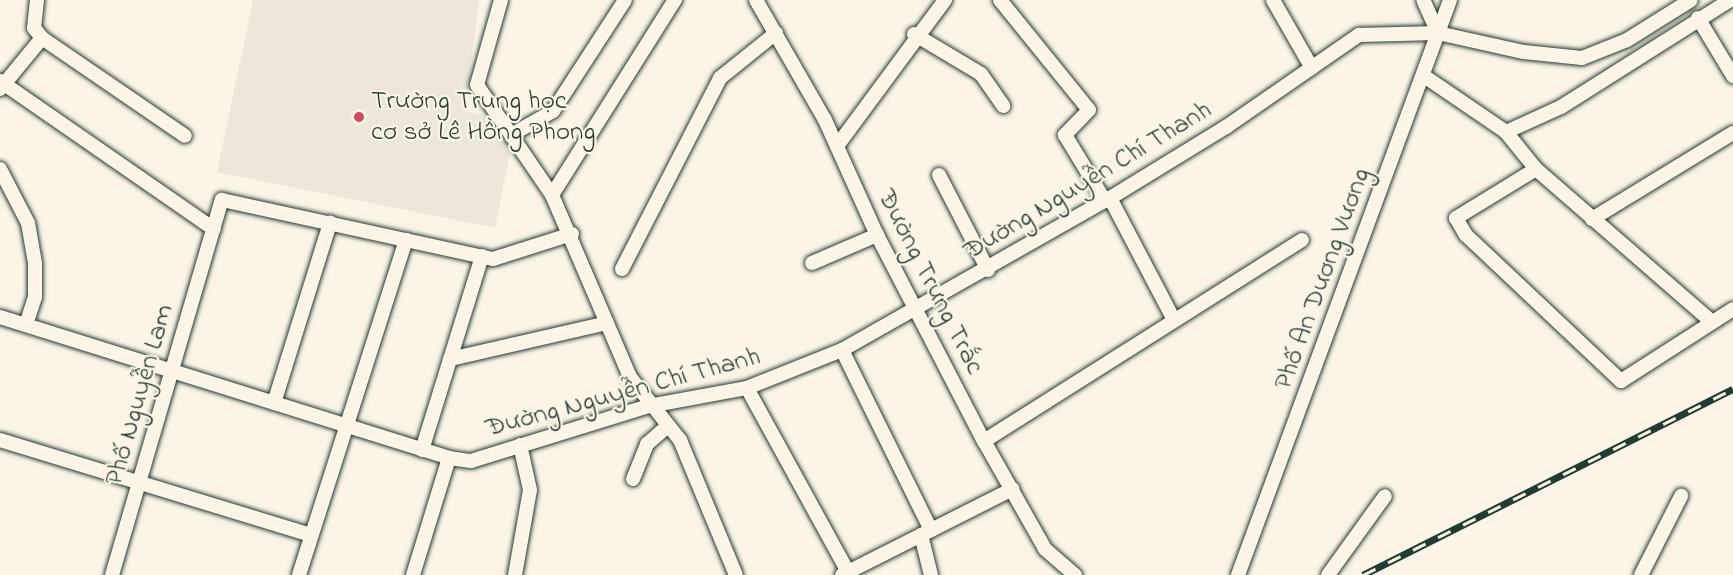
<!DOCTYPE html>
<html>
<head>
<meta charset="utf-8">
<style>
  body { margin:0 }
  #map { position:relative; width:1733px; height:575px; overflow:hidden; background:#fcf5e5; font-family:"Indie Flower",sans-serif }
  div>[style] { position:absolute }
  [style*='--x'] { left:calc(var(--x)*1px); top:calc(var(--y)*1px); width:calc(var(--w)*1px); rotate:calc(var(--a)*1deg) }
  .built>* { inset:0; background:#ece7d8 }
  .roads { filter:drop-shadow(0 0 2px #1f3d34) drop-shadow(0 0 2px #1f3d34) }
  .minor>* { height:14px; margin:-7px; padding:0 7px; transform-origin:7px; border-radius:7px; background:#fcf5e5 }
  .rail>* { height:7px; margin-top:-3.5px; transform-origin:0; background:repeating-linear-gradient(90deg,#fcf5e5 0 14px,#1f3d34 0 28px); box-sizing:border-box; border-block:2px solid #1f3d34 }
  .dots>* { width:16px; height:16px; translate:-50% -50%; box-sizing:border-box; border:3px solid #fcf5e5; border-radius:50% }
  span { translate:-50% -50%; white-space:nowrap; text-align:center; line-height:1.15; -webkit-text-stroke:4.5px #fcf5e5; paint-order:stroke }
  .poi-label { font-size:27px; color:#1f3d34 }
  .left { translate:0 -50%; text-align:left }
  .street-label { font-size:27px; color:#1f3d34 }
</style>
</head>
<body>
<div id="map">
  <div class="built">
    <i style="clip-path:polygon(253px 0,479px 0,465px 111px,516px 123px,495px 228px,217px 172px)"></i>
  </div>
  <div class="roads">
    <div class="minor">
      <i style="--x:37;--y:0;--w:28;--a:96"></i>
      <i style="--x:34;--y:28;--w:13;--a:51"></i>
      <i style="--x:42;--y:38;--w:173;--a:34.4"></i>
      <i style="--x:501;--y:0;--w:88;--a:105.8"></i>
      <i style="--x:477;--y:85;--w:133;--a:55.7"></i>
      <i style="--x:552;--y:195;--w:198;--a:66.8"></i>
      <i style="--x:630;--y:377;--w:80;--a:51.6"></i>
      <i style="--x:680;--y:440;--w:146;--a:67.5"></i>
      <i style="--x:756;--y:0;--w:138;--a:60.1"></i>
      <i style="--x:825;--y:120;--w:126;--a:65.7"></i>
      <i style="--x:877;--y:235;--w:232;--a:62.6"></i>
      <i style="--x:984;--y:441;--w:124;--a:60.5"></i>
      <i style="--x:1045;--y:549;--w:40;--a:41"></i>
      <i style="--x:1000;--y:0;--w:141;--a:51"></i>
      <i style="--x:1089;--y:110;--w:35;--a:134"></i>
      <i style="--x:1065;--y:135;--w:77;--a:58.8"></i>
      <i style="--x:1273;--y:0;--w:78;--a:60.2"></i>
      <i style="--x:1698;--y:18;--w:68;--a:58.9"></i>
      <i style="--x:1438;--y:33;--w:35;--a:-70"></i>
      <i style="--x:914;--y:34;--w:78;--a:30.8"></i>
      <i style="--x:981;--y:74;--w:39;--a:55"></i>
      <i style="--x:1424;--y:76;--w:99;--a:34.3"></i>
      <i style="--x:1506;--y:132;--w:60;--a:-24.4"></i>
      <i style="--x:1561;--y:107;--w:200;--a:-32.3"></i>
      <i style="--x:0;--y:81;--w:260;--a:34.7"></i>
      <i style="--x:0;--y:89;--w:66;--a:-50.5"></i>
      <i style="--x:1506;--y:132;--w:48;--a:51"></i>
      <i style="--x:1536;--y:169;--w:233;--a:41"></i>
      <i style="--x:511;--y:135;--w:48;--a:-29.7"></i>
      <i style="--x:553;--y:111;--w:132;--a:-57"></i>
      <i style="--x:837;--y:146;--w:182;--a:-53.5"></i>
      <i style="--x:0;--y:169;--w:61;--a:62.6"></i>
      <i style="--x:28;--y:223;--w:41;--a:80.1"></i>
      <i style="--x:35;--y:263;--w:34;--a:90"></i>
      <i style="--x:35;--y:297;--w:29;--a:108"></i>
      <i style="--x:1536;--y:169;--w:94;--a:148.5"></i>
      <i style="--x:1456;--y:218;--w:20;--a:60"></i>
      <i style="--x:1466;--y:235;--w:213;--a:43.3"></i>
      <i style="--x:1621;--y:381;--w:133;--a:-32.7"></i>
      <i style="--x:939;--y:175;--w:107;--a:62.7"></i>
      <i style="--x:552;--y:195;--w:231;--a:-57.8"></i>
      <i style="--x:1110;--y:198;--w:138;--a:62.3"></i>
      <i style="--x:1592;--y:219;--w:165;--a:-31.4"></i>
      <i style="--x:812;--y:263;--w:71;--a:-23.3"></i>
      <i style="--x:622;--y:269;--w:215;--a:-62.8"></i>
      <i style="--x:720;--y:78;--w:72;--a:-38.8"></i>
      <i style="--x:0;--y:317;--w:471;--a:17.4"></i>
      <i style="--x:449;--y:458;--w:22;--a:8"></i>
      <i style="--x:471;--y:461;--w:186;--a:-17.2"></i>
      <i style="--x:649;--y:406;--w:100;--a:-10.4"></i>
      <i style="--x:747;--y:388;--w:102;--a:-21.8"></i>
      <i style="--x:842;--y:350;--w:308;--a:-29.6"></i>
      <i style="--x:1110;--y:198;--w:136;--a:-31.5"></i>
      <i style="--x:1226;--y:127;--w:162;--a:-34.7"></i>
      <i style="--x:1359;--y:35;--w:79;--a:-1.5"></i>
      <i style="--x:1438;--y:33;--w:88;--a:12.5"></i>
      <i style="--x:1524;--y:52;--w:58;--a:5.9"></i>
      <i style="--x:1582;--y:58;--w:48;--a:-21.8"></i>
      <i style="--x:1627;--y:40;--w:75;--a:-32"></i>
      <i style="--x:842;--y:350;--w:201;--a:63.7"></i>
      <i style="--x:450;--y:359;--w:161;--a:-12.9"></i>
      <i style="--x:747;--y:388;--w:210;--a:61.2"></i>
      <i style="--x:274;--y:403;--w:189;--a:-72.7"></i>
      <i style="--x:0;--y:440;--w:325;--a:17"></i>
      <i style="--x:984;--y:441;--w:376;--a:-32.3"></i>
      <i style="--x:422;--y:450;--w:203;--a:-72.8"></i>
      <i style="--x:633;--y:479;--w:38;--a:-68"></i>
      <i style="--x:647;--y:444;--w:28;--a:-41"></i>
      <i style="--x:921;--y:535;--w:41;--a:76"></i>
      <i style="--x:112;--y:575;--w:391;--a:-73.7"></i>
      <i style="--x:222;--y:200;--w:277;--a:12.3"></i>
      <i style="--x:493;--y:259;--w:83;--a:-17.6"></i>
      <i style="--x:299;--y:575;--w:352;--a:-72.3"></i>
      <i style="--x:413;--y:575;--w:122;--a:-72.9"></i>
      <i style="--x:515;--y:575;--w:86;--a:-80"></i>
      <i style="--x:530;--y:490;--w:46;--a:-102.5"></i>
      <i style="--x:842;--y:575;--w:191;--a:-26.8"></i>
      <i style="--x:1238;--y:575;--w:578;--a:-69.75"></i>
      <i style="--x:1438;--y:33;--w:36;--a:-114"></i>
      <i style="--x:1328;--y:575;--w:97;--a:-54.2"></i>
      <i style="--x:1641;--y:575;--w:89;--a:-63.1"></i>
    </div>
  </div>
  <div class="rail">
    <i style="--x:1363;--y:575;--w:414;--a:-26.7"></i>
  </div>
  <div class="dots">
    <i style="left:359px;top:117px;background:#d1495b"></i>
  </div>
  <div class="poi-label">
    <span class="left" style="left:371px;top:117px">Trường Trung học<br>cơ sở Lê Hồng Phong</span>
  </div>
  <div class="street-label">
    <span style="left:1088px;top:181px;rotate:-31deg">Đường Nguyễn Chí Thanh</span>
    <span style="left:1323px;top:279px;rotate:-70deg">Phố An Dương Vương</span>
    <span style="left:930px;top:282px;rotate:63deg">Đường Trưng Trắc</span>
    <span style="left:623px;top:393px;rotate:-15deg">Đường Nguyễn Chí Thanh</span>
    <span style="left:140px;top:395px;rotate:-74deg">Phố Nguyễn Lam</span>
  </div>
</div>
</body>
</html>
